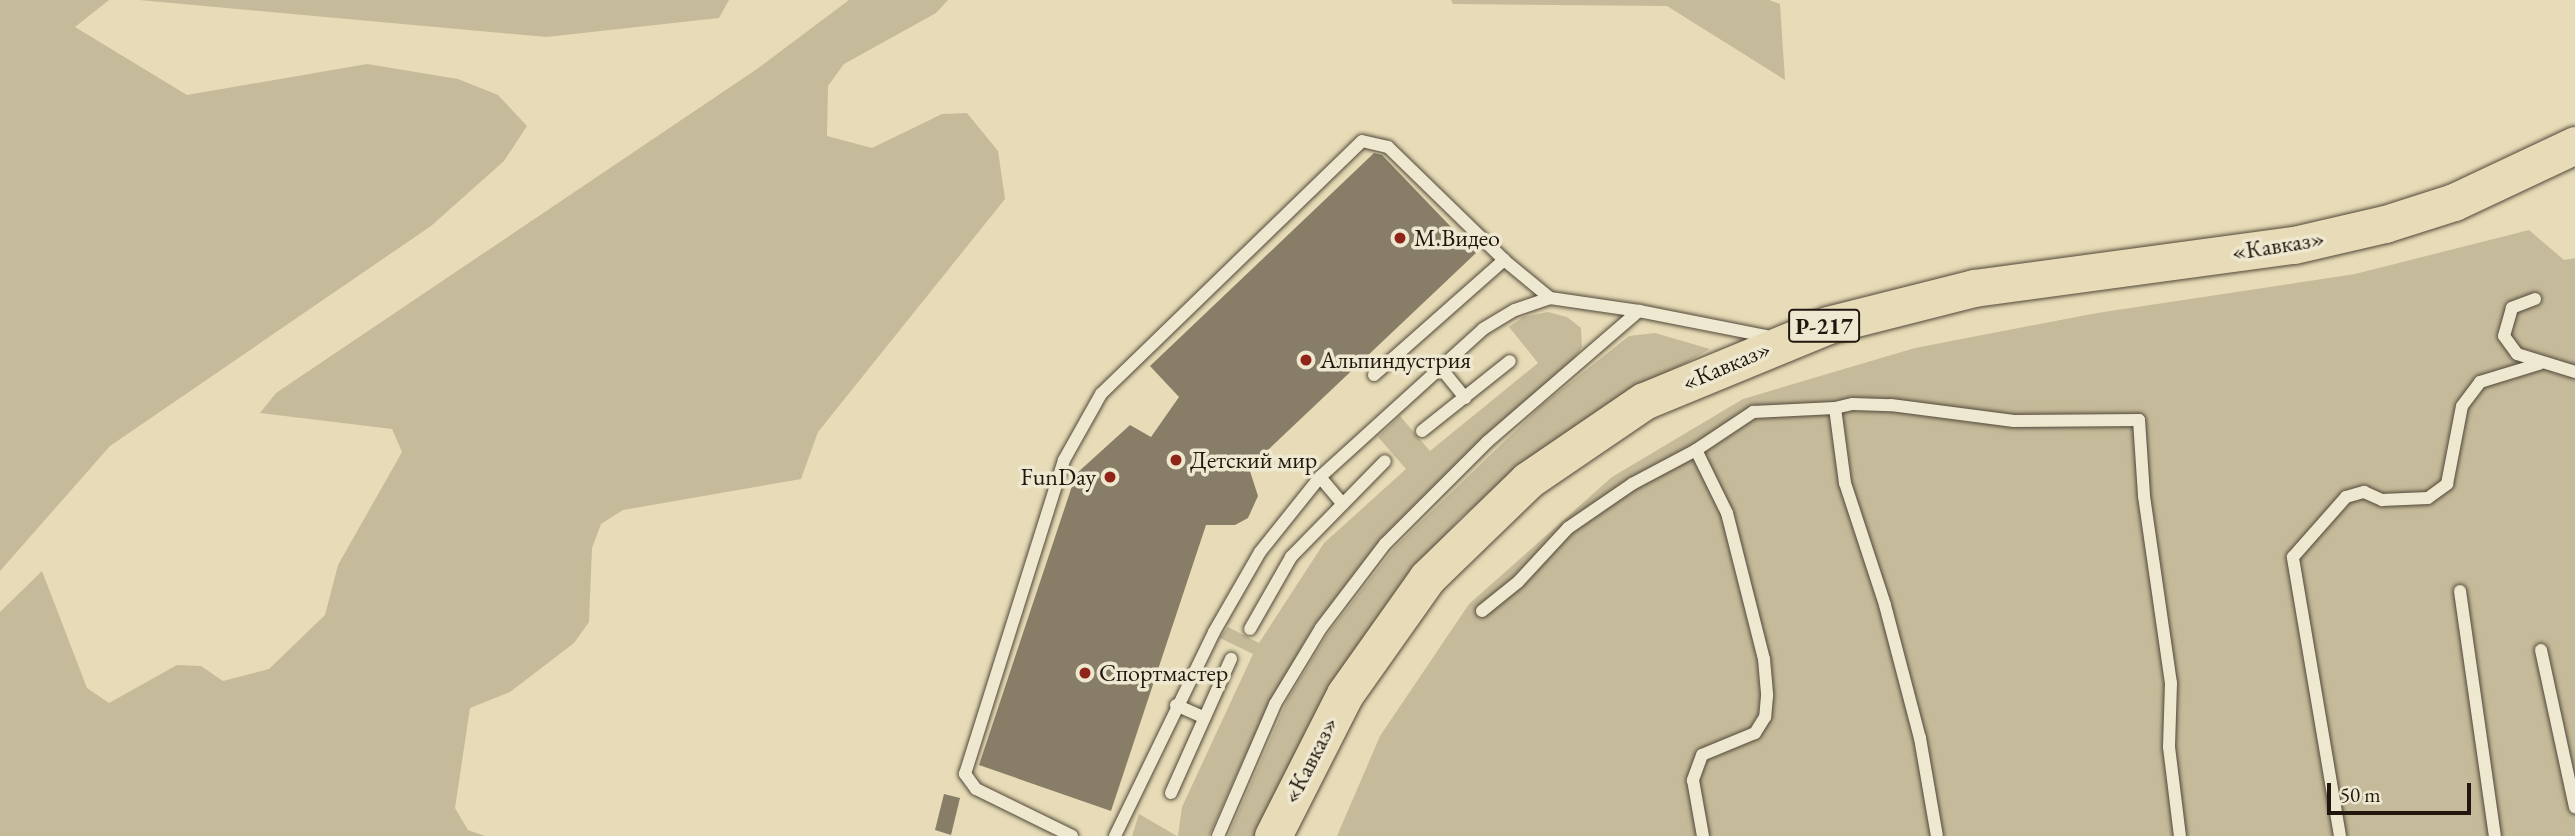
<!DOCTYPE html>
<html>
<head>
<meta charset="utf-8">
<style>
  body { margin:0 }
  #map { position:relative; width:2575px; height:836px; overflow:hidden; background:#e7dcb7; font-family:"EB Garamond",serif }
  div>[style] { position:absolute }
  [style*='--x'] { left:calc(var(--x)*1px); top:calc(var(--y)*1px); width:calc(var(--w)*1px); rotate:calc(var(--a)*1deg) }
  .green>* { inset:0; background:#c5bb9a }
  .building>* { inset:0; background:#887d66 }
  .roads { filter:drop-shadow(0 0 2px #524839) drop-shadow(0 0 2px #524839) }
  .service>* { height:12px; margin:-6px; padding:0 6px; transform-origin:6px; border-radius:6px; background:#efe8d0 }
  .primary>* { height:37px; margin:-18.5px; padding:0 18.5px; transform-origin:18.5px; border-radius:18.5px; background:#e7dcb7 }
  .dots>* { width:19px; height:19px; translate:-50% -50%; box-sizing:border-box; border:4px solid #efe8d0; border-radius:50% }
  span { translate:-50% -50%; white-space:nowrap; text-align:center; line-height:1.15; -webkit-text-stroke:7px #efe8d0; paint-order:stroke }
  .shield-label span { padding:2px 5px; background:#efe8d0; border:2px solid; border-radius:5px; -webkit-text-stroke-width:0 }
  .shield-label { font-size:23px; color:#21170f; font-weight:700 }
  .poi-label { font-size:24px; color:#21170f }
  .left { translate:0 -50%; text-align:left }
  .right { translate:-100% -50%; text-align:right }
  .street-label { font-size:24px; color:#21170f }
  .scale { position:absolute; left:2327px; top:783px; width:144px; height:32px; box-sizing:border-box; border:4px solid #21170f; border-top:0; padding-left:9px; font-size:21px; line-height:24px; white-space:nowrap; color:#21170f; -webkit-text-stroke:5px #efe8d0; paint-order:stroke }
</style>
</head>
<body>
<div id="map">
  <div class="green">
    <i style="clip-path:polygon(0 0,109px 0,75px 27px,187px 95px,367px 64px,458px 79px,498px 95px,527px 126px,504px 161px,431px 226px,110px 446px,0 571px)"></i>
    <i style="clip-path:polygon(139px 0,729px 0,719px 18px,546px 37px)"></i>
    <i style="clip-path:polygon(849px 0,948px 0,936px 13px,844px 64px,828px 86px,827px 136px,872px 148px,942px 114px,967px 113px,998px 151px,1005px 199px,818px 432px,801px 479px,623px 510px,601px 524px,592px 548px,589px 622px,574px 643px,510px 692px,470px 708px,455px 808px,468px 830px,485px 836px,0 836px,0 612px,42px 571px,87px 688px,109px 703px,177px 665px,201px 666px,223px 681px,269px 669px,325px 615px,338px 565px,402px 452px,392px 429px,260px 413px,276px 393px,757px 69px)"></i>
    <i style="clip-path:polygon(1451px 0,1769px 0,1780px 4px,1785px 80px,1667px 6px,1453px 4px)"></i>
    <i style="clip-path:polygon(2529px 230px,2564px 260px,2575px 258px,2575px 836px,1337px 836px,1380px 736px,1469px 604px,1612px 477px,1743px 399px,1915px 348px,2097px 313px,2355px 274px)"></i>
    <i style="clip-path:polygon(1548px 312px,1567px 317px,1581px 328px,1582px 347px,1573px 360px,1486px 435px,1381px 539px,1315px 624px,1269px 703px,1209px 836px,1178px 836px,1182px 807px,1253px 654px,1220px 638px,1228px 627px,1259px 643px,1324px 543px,1406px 469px,1378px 437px,1400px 416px,1430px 451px,1538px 363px,1509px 327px,1523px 317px)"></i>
    <i style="clip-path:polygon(1655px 333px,1710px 349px,1578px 424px,1460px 518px,1399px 591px,1258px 836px,1228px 836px,1288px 699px,1329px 632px,1395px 547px,1542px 405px,1629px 336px)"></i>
    <i style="clip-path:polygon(1139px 814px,1177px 836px,1132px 836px)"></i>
  </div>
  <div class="building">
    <i style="clip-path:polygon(1374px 153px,1382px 155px,1476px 253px,1249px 468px,1258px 496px,1248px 518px,1235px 525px,1206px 525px,1111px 811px,979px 765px,1076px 474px,1130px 425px,1151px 437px,1179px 397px,1150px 366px)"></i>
    <i style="clip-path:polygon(944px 794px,960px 798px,951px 835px,935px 830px)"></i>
  </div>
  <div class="roads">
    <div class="service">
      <i style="--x:2535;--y:299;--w:25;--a:159"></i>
      <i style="--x:2512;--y:308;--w:29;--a:106"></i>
      <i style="--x:2504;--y:336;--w:22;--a:54"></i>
      <i style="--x:2517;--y:354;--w:61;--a:17.2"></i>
      <i style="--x:1440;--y:367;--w:40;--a:51"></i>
      <i style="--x:1374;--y:375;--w:174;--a:-41.5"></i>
      <i style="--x:1504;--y:260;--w:60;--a:39.6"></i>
      <i style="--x:1835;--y:408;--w:18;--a:-13"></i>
      <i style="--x:1853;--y:404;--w:38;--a:2"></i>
      <i style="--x:1891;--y:405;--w:124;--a:7.4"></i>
      <i style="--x:2014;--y:421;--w:125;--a:-0.5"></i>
      <i style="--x:2139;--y:420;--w:76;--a:86.2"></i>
      <i style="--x:2144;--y:496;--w:189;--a:81.8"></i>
      <i style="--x:2171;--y:683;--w:64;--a:91.8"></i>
      <i style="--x:2169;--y:747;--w:90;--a:83"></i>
      <i style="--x:1422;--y:431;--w:112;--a:-38.5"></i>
      <i style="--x:1696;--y:450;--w:69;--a:-33.7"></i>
      <i style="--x:1753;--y:412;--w:82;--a:-2.8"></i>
      <i style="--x:1835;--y:408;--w:76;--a:82.4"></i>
      <i style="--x:1845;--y:483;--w:128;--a:71.8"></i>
      <i style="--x:1885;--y:605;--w:138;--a:75.3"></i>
      <i style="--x:1920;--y:738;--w:99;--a:80.2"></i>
      <i style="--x:1320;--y:477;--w:33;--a:50"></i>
      <i style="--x:2460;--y:591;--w:247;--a:81.9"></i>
      <i style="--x:1482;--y:611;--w:46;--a:-38.9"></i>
      <i style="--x:1518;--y:582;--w:74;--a:-47.2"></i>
      <i style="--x:1568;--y:528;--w:78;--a:-34.5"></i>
      <i style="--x:1632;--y:484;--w:72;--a:-28"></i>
      <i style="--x:1696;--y:450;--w:70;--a:63.8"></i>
      <i style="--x:1727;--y:513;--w:151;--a:75.8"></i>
      <i style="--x:1764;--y:659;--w:37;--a:85"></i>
      <i style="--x:1767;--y:696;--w:21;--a:95"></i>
      <i style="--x:1765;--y:717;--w:19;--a:122"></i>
      <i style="--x:1755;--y:733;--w:57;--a:157.5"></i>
      <i style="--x:1702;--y:755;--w:27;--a:110"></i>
      <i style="--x:1693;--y:780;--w:57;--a:79.9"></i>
      <i style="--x:1250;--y:629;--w:83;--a:-60.3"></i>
      <i style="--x:1291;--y:557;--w:134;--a:-45.6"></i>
      <i style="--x:2541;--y:650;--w:161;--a:77.8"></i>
      <i style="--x:1176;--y:705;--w:30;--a:24"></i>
      <i style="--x:1171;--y:793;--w:147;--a:-65.9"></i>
      <i style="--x:1072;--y:836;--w:107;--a:-153.9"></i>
      <i style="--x:976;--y:789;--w:19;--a:-126"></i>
      <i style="--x:965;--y:774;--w:329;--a:-72.5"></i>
      <i style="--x:1064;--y:460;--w:76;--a:-60.7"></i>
      <i style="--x:1101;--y:394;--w:363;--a:-44.1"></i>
      <i style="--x:1362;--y:141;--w:27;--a:13"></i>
      <i style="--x:1388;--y:147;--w:162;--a:44.2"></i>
      <i style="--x:1115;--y:836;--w:227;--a:-64.1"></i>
      <i style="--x:1214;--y:632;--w:92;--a:-60.1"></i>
      <i style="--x:1260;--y:552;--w:96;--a:-51.3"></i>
      <i style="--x:1320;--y:477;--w:220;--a:-42.2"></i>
      <i style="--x:1483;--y:329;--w:37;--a:-31"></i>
      <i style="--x:1515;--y:310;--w:37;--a:-19"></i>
      <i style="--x:1550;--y:298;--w:90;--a:8.3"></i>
      <i style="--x:1218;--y:836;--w:144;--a:-66.6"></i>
      <i style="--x:1275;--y:704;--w:89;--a:-58.8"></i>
      <i style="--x:1321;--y:628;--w:106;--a:-52.7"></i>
      <i style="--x:1385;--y:544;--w:144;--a:-45"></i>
      <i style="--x:1487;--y:442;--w:201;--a:-40.8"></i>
      <i style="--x:1639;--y:311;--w:130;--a:11.1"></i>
      <i style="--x:2340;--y:836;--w:283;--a:-99.6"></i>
      <i style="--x:2293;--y:557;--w:80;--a:-48.5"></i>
      <i style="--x:2346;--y:497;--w:19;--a:-16"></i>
      <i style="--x:2364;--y:492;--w:20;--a:24"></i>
      <i style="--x:2382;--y:500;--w:46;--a:-2.5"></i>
      <i style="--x:2428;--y:498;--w:24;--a:-36"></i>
      <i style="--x:2447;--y:484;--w:79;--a:-79.1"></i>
      <i style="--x:2462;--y:406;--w:30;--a:-53"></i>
      <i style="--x:2480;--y:382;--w:62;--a:-17"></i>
    </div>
    <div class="primary">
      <i style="--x:1273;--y:836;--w:159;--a:-63.1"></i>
      <i style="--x:1345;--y:694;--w:142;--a:-54.7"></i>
      <i style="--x:1427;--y:578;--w:141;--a:-44.1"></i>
      <i style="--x:1528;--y:480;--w:140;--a:-34.3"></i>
      <i style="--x:1644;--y:401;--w:199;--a:-22.4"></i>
      <i style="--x:1828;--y:325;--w:151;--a:-14.2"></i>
      <i style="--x:1974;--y:288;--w:323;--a:-7.7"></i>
      <i style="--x:2294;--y:245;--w:93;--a:-13"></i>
      <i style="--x:2385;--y:224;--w:72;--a:-17.7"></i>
      <i style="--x:2454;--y:202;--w:134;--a:-25.2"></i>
    </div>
  </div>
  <div class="dots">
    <i style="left:1400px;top:238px;background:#8f2418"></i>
    <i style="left:1306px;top:360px;background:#8f2418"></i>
    <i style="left:1176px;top:460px;background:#8f2418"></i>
    <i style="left:1110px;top:477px;background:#8f2418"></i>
    <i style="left:1085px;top:673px;background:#8f2418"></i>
  </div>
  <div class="shield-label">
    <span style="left:1824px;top:326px">Р-217</span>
  </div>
  <div class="poi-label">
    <span class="left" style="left:1414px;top:238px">М.Видео</span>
    <span class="left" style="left:1320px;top:360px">Альпиндустрия</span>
    <span class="left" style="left:1190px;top:460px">Детский мир</span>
    <span class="right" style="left:1096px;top:477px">FunDay</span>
    <span class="left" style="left:1099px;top:673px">Спортмастер</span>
  </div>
  <div class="street-label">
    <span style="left:2278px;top:245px;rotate:-9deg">«Кавказ»</span>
    <span style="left:1726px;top:365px;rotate:-23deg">«Кавказ»</span>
    <span style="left:1310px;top:760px;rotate:-63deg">«Кавказ»</span>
  </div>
  <div class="scale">50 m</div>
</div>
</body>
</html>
